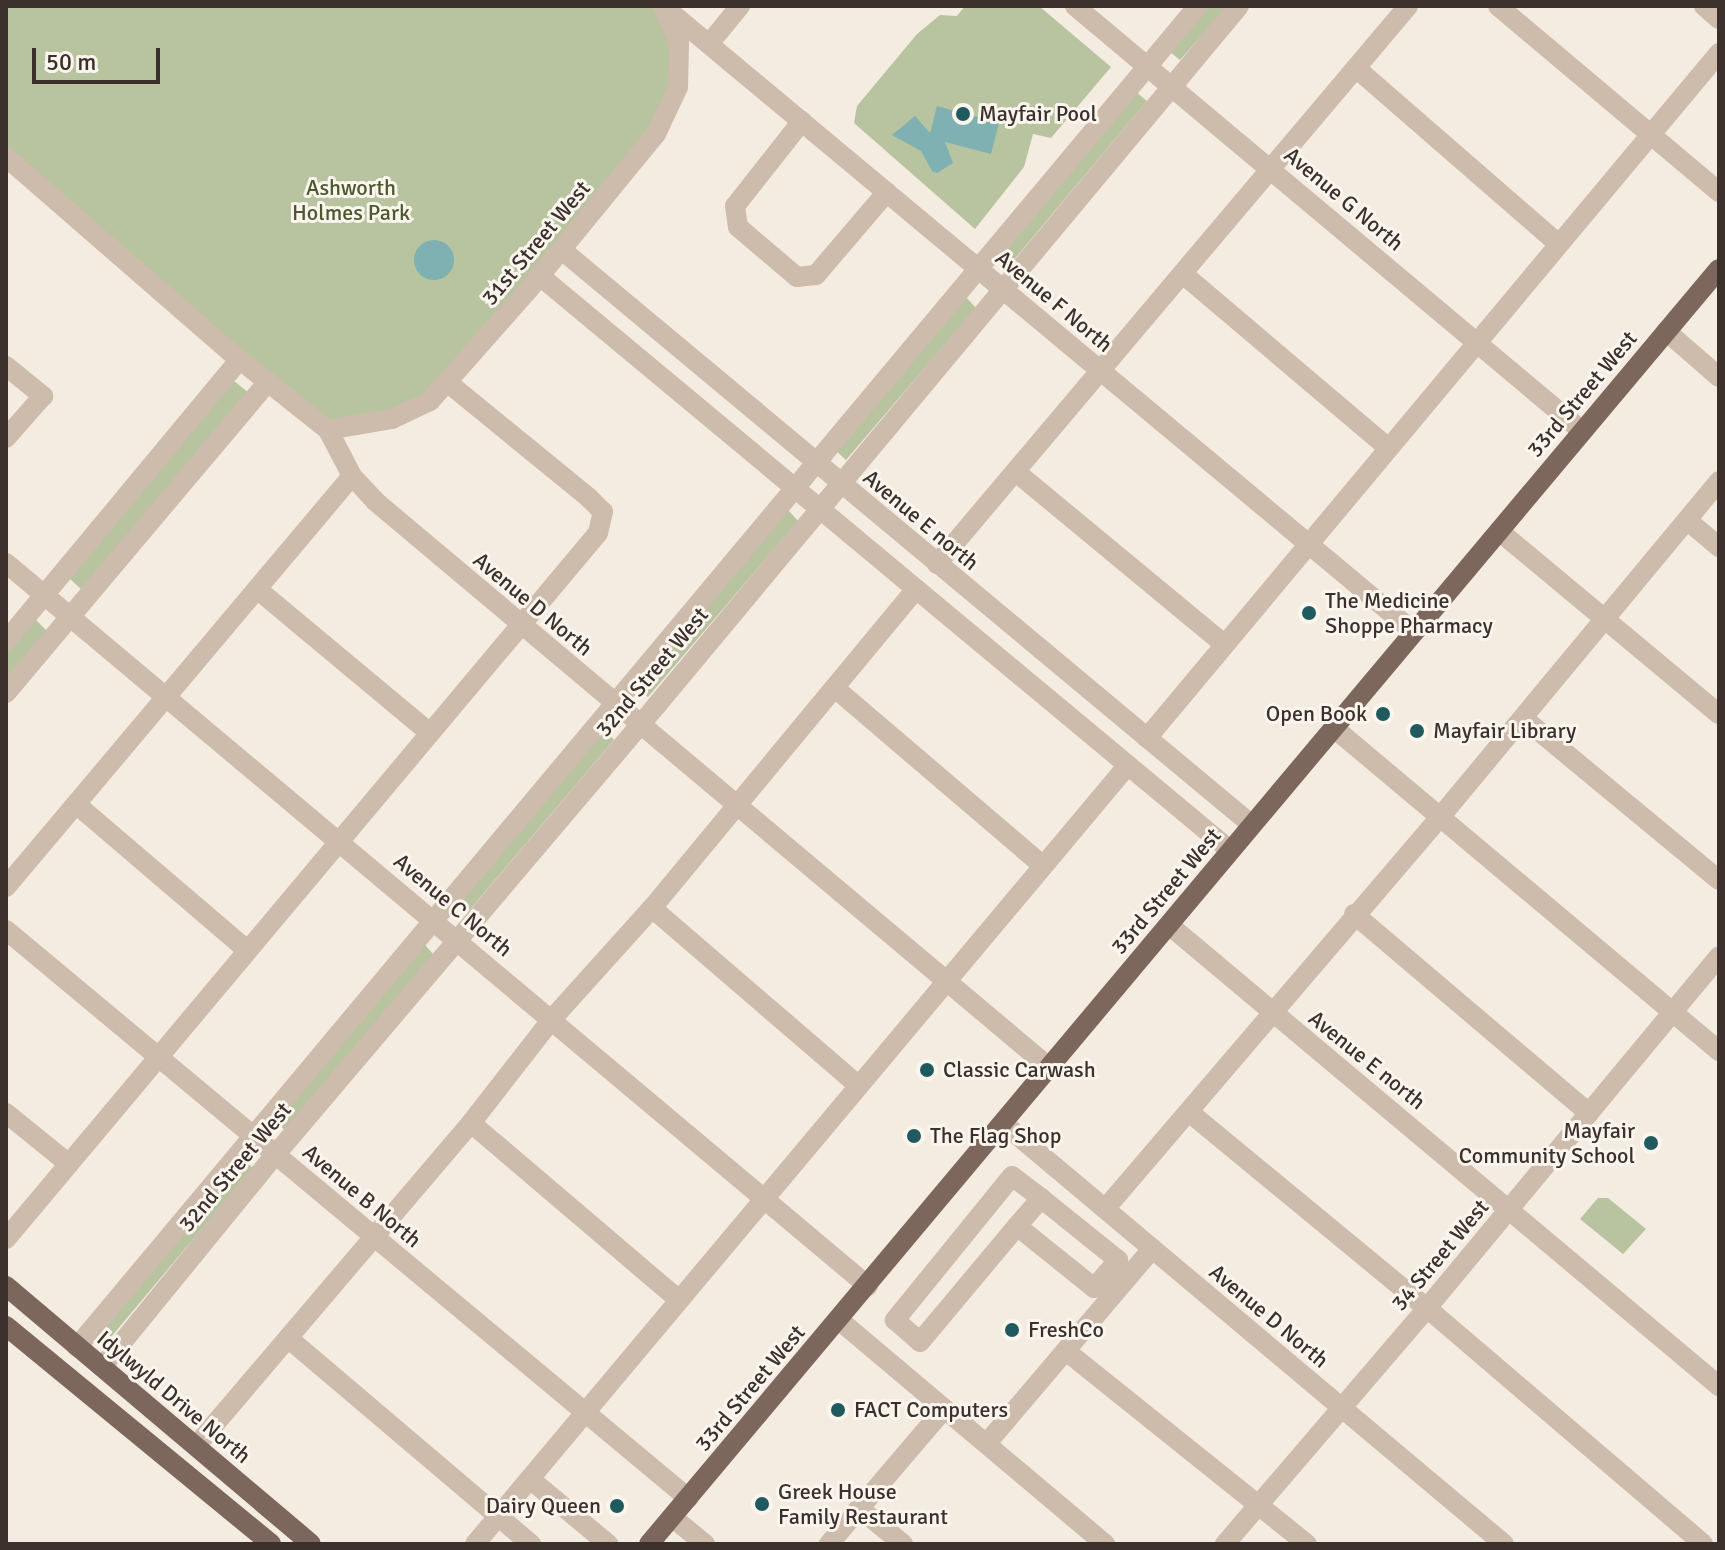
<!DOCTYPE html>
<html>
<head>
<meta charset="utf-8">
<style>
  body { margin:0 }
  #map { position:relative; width:1725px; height:1550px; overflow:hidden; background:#f4ebe1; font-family:Signika,sans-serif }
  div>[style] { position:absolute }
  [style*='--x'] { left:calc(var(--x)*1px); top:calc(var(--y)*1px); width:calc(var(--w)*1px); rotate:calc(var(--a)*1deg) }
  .green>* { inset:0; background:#b8c4a0 }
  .water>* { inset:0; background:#7fb0b2 }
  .round { border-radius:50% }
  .minor>* { height:20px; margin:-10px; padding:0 10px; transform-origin:10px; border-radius:10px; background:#cdbbac }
  .major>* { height:20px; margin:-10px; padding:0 10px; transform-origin:10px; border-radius:10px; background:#7d675c }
  .dots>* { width:22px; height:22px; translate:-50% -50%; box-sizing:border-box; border:4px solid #fbf5ee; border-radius:50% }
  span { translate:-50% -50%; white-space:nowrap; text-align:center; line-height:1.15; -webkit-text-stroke:6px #fbf5ee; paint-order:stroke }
  .poi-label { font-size:22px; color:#3b302b }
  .left { translate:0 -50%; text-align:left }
  .right { translate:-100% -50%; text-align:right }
  .park-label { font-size:22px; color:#4a5a2e }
  .street-label { font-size:22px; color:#3b302b }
  .frame { position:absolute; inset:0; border:8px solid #3b302b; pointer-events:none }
  .scale { position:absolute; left:32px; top:48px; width:128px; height:36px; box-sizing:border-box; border:4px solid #3b302b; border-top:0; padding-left:10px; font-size:24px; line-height:28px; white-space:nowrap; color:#3b302b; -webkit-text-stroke:6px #fbf5ee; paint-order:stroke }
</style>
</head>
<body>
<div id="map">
  <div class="green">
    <i style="clip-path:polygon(6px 6px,663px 6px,675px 30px,672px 105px,430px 401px,328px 430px,6px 157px)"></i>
    <i style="clip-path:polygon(965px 6px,1039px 6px,1111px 67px,1051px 138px,1033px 134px,1024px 167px,975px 229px,854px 123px,857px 106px,917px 34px,940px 15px,957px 16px)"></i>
    <i style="clip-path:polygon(1205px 6px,1228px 6px,1180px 60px,1170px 52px)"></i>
    <i style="clip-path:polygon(1136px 92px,1147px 101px,1013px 261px,1003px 252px)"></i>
    <i style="clip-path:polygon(965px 296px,976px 308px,846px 460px,835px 450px)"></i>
    <i style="clip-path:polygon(234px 381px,249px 393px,82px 590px,69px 578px)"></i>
    <i style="clip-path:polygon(787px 509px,798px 521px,648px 697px,637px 687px)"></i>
    <i style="clip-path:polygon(36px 620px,47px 631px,6px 683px,6px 651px)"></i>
    <i style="clip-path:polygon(604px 728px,614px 740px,467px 913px,458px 905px)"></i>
    <i style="clip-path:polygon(424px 944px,434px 955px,285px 1130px,276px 1122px)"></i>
    <i style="clip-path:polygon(244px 1160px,253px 1168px,106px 1343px,98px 1336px)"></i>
    <i style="clip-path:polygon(1598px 1198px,1608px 1198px,1646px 1229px,1623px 1254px,1580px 1219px)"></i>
  </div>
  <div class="water">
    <i style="clip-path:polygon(937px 106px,999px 123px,991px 154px,945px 142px,953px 163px,937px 173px,932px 171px,921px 151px,892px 135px,915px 116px,930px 133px)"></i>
    <i class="round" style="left:414px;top:240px;width:40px;height:40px"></i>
  </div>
  <div class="minor">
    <i style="--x:663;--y:6;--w:978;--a:39.81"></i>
    <i style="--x:1075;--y:6;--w:662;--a:39.97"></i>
    <i style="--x:1498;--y:6;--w:289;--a:40.1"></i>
    <i style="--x:1704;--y:6;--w:20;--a:41"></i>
    <i style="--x:709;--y:44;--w:49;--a:-50.8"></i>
    <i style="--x:1356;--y:68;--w:267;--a:41"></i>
    <i style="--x:802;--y:121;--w:108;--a:128.2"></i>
    <i style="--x:735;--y:206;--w:21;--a:82"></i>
    <i style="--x:738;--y:227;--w:77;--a:40.3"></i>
    <i style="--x:797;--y:277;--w:19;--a:-6"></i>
    <i style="--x:816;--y:275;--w:109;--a:-49.5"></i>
    <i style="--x:6;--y:157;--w:296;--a:41"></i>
    <i style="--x:229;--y:351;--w:127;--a:38.6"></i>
    <i style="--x:328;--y:430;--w:52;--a:62.4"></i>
    <i style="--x:352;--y:476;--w:34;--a:47"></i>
    <i style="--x:375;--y:501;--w:882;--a:40.03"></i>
    <i style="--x:562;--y:250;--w:898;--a:39.81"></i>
    <i style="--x:1183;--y:274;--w:269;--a:40.3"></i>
    <i style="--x:540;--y:276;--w:898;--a:39.76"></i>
    <i style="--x:1666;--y:331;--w:70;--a:41"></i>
    <i style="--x:6;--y:366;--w:48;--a:39"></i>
    <i style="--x:43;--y:396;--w:56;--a:131.4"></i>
    <i style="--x:328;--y:430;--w:65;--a:-9.8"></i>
    <i style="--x:392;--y:419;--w:42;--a:-25.3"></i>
    <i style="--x:430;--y:401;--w:149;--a:-48.5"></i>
    <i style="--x:529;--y:289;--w:200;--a:-50.7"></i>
    <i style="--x:656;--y:134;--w:52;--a:-64.9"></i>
    <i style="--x:678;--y:87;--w:44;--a:-88.7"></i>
    <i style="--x:679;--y:43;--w:36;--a:-113"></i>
    <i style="--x:1016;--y:472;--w:271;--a:39.6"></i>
    <i style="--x:1687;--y:520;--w:42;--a:40.2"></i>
    <i style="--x:1499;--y:531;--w:286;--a:39.8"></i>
    <i style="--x:6;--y:563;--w:1125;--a:39.99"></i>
    <i style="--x:937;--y:564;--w:730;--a:-49.83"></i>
    <i style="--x:257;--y:589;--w:225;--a:39.8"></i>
    <i style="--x:6;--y:641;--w:365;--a:-50.3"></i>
    <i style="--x:836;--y:689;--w:272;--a:40.5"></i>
    <i style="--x:6;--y:693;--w:407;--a:-49.9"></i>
    <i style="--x:1523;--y:718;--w:254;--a:39.6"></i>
    <i style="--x:1334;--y:728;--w:503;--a:40"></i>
    <i style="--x:1147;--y:738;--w:892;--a:-50.14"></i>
    <i style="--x:76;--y:804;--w:225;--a:40.5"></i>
    <i style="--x:6;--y:887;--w:537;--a:-49.91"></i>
    <i style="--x:652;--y:908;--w:273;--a:40.7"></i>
    <i style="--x:1354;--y:914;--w:308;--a:40.3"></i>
    <i style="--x:1169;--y:925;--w:718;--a:39.97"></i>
    <i style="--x:6;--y:930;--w:888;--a:39.79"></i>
    <i style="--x:1189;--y:1112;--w:308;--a:39.5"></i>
    <i style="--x:1427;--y:1308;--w:363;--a:40.5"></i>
    <i style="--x:6;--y:1113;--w:81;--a:39"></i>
    <i style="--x:471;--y:1123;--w:273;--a:40.4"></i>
    <i style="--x:1004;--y:1124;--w:653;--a:40.03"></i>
    <i style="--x:1105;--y:1209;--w:517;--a:-49.47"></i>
    <i style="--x:1441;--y:816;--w:435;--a:-50.3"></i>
    <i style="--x:1017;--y:1226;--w:99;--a:38.8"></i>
    <i style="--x:1094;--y:1288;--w:37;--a:-49"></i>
    <i style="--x:1118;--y:1260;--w:99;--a:-141.2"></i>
    <i style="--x:1041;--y:1198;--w:36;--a:-143"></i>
    <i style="--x:1012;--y:1176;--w:186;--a:129.1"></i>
    <i style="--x:895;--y:1320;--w:33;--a:41"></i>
    <i style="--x:920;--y:1342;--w:151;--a:-50.1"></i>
    <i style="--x:1017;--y:1226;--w:37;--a:-49"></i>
    <i style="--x:6;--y:1239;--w:921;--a:-50.02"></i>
    <i style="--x:598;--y:533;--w:22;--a:-77"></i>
    <i style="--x:603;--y:512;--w:21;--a:-135"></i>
    <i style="--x:588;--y:497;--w:181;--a:-140.8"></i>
    <i style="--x:839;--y:1320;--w:348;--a:40.1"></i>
    <i style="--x:288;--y:1338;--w:319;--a:40.3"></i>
    <i style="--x:77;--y:1347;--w:1748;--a:-50.11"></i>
    <i style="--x:1066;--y:1351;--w:309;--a:38.7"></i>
    <i style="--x:102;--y:1367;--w:275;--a:-50.8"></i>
    <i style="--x:276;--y:1154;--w:587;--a:-49.69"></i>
    <i style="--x:656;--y:706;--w:911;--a:-50.21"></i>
    <i style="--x:987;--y:1443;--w:255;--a:-49.6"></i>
    <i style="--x:196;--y:1446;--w:424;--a:-49.6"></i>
    <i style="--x:471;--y:1123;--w:132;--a:-52.1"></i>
    <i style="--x:552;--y:1019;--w:149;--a:-48"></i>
    <i style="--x:652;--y:908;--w:414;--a:-50.4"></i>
    <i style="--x:530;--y:1479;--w:102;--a:39.8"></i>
    <i style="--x:859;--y:1508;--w:57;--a:39.3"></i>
    <i style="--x:672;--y:1517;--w:43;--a:39.3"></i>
    <i style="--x:475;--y:1544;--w:1016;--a:-50.03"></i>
    <i style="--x:829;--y:1544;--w:177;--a:-49.6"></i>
    <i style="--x:1225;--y:1544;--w:311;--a:-49.4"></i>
    <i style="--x:1427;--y:1308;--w:457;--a:-50.3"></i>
  </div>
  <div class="major">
    <i style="--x:6;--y:1286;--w:399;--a:40.2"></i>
    <i style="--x:6;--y:1326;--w:343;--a:39.4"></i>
    <i style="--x:649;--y:1544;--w:1664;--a:-50"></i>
  </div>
  <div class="dots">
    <i style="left:963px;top:114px;background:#1f5a5e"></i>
    <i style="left:1309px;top:613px;background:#1f5a5e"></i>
    <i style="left:1383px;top:714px;background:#1f5a5e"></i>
    <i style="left:1417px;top:731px;background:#1f5a5e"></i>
    <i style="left:927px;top:1070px;background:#1f5a5e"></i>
    <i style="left:914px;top:1136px;background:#1f5a5e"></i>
    <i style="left:1651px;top:1143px;background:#1f5a5e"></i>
    <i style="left:1012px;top:1330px;background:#1f5a5e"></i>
    <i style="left:838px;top:1410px;background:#1f5a5e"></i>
    <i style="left:762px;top:1504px;background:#1f5a5e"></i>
    <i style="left:617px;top:1506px;background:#1f5a5e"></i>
  </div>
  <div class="poi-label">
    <span class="left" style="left:979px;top:114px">Mayfair Pool</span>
    <span class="left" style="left:1325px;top:613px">The Medicine<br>Shoppe Pharmacy</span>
    <span class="right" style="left:1367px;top:714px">Open Book</span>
    <span class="left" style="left:1433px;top:731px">Mayfair Library</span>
    <span class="left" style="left:943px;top:1070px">Classic Carwash</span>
    <span class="right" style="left:1635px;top:1143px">Mayfair<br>Community School</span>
    <span class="left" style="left:930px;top:1136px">The Flag Shop</span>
    <span class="left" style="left:1028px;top:1330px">FreshCo</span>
    <span class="left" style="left:854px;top:1410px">FACT Computers</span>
    <span class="left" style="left:778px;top:1504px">Greek House<br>Family Restaurant</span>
    <span class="right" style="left:601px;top:1506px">Dairy Queen</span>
  </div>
  <div class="park-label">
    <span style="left:351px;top:200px">Ashworth<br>Holmes Park</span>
  </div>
  <div class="street-label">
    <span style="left:1344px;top:199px;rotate:40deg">Avenue G North</span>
    <span style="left:536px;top:243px;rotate:-50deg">31st Street West</span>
    <span style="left:1054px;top:301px;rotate:40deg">Avenue F North</span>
    <span style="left:1582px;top:394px;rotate:-50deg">33rd Street West</span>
    <span style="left:921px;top:520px;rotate:40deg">Avenue E north</span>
    <span style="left:533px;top:604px;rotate:40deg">Avenue D North</span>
    <span style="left:652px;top:672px;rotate:-50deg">32nd Street West</span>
    <span style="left:1166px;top:891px;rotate:-50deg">33rd Street West</span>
    <span style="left:453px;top:905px;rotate:40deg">Avenue C North</span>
    <span style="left:1367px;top:1060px;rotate:39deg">Avenue E north</span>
    <span style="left:235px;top:1167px;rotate:-50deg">32nd Street West</span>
    <span style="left:362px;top:1196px;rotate:40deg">Avenue B North</span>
    <span style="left:1440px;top:1255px;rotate:-50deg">34 Street West</span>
    <span style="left:1269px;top:1316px;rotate:40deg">Avenue D North</span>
    <span style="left:750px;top:1388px;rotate:-50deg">33rd Street West</span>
    <span style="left:174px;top:1397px;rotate:40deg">Idylwyld Drive North</span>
  </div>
  <div class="frame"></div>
  <div class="scale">50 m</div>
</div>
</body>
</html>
